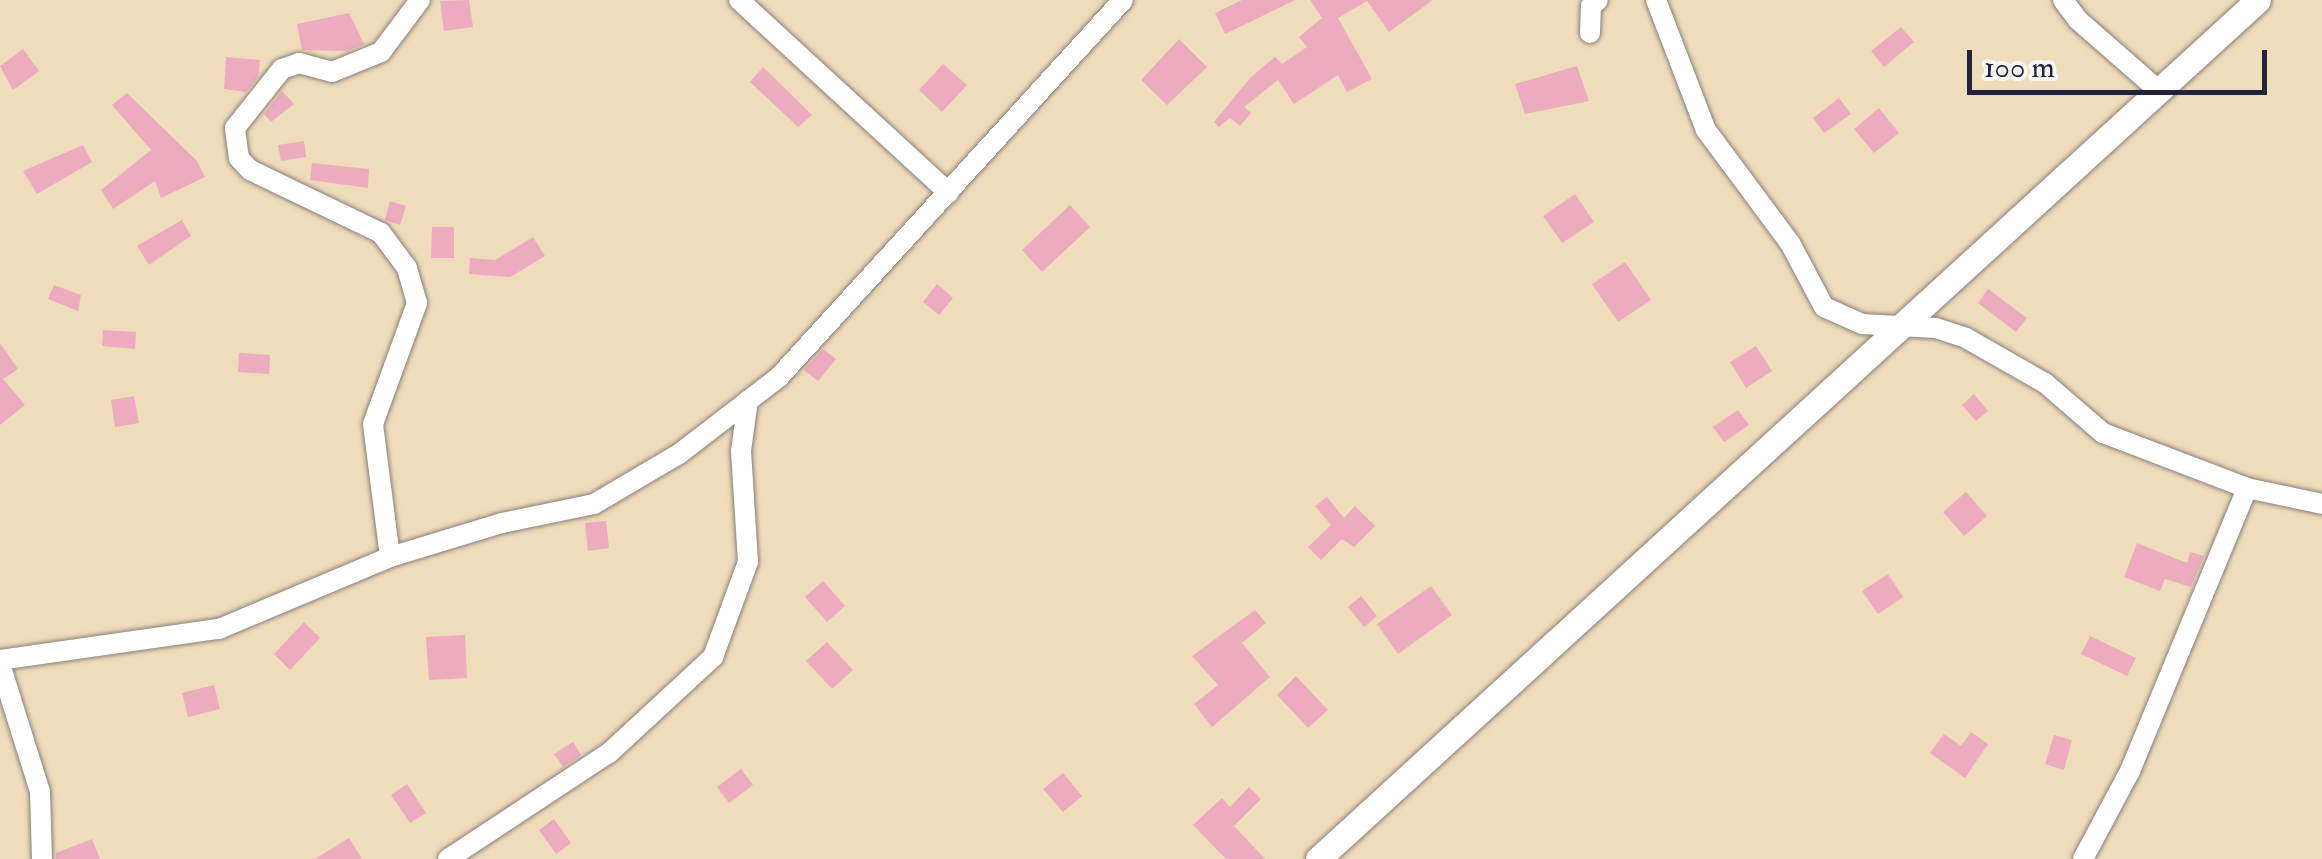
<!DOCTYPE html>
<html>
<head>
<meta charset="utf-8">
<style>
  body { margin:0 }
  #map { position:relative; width:2322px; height:859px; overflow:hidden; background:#efdcba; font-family:"IM FELL Double Pica",serif }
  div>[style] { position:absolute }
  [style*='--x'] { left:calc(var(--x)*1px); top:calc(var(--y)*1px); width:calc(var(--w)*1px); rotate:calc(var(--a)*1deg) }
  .building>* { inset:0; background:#ecabbf }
  .roads { filter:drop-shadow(0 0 2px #887f7a) drop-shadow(0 0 2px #887f7a) }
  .minor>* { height:20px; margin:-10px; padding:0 10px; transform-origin:10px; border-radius:10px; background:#fff }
  .tertiary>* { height:25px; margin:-12.5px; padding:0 12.5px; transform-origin:12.5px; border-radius:12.5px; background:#fff }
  span { translate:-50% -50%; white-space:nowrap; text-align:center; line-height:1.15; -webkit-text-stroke:10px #f6f6f2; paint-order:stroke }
  .scale { position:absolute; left:1967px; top:50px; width:300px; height:45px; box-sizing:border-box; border:5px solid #22223b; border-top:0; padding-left:12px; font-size:30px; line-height:35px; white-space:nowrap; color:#22223b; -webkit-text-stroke:8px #f6f6f2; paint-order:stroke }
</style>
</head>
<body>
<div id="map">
  <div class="building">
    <i style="clip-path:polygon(469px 0,473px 27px,444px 31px,440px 1px)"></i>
    <i style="clip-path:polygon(1242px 0,1295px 0,1225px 34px,1215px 13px)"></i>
    <i style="clip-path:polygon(1310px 0,1433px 0,1389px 32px,1367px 1px,1338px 18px,1372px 79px,1347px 92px,1338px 75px,1294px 104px,1278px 80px,1244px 107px,1251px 113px,1240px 126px,1230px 118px,1219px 127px,1214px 122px,1250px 78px,1275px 57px,1282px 64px,1307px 47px,1299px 37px,1322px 18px)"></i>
    <i style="clip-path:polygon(349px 13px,364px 44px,347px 51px,302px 50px,297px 24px)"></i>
    <i style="clip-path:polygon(1901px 27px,1914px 42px,1884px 67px,1871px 51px)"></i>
    <i style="clip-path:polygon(1179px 39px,1207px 67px,1167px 105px,1141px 80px)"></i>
    <i style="clip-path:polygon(23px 49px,39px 71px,13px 90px,0 66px)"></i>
    <i style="clip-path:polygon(226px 57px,260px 60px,258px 77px,246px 92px,224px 89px)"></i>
    <i style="clip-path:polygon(943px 64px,967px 85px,942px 112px,919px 90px)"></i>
    <i style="clip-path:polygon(1577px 66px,1589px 101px,1525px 114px,1515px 84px)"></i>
    <i style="clip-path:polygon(763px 67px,812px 115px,798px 127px,750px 82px)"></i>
    <i style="clip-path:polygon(282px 91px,294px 104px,271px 122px,264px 114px)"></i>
    <i style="clip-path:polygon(127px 93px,197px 161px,205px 177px,161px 198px,155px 181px,113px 209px,101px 190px,151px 150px,112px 105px)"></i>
    <i style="clip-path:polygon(1839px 98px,1851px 114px,1824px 133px,1813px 118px)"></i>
    <i style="clip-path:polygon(1879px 108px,1899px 133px,1874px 153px,1854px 129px)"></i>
    <i style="clip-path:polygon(304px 141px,306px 157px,281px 161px,278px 145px)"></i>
    <i style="clip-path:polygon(83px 145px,92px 162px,37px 194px,23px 171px)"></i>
    <i style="clip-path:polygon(312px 163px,369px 169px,368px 188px,310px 180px)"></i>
    <i style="clip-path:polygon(1575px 194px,1594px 222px,1562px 243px,1543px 216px)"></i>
    <i style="clip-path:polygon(390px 201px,406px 206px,400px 225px,385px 220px)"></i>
    <i style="clip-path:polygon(1070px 205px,1090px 227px,1042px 272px,1022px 250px)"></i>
    <i style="clip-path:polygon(182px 220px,191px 236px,149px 265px,137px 246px)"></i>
    <i style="clip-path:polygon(432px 227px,454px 227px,454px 258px,431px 258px)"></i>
    <i style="clip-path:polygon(533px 237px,545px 256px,510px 277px,469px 274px,470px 258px,495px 260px)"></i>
    <i style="clip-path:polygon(1625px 262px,1651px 300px,1618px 322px,1592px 284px)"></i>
    <i style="clip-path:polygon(937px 284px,953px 298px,939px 315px,923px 302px)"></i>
    <i style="clip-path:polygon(54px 285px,81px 295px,78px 311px,48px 299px)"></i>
    <i style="clip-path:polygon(1988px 289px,2027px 318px,2016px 332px,1978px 303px)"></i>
    <i style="clip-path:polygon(103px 330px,136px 332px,135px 349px,102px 346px)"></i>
    <i style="clip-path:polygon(0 343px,18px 369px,3px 379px,25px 405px,0 425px)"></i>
    <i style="clip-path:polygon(1756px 346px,1772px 371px,1746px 388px,1730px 362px)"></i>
    <i style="clip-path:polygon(823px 349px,836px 359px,818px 381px,804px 370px)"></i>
    <i style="clip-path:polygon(239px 353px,270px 355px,269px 374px,238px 372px)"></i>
    <i style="clip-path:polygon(1974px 394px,1988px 411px,1976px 421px,1962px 405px)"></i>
    <i style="clip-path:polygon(134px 396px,139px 423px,115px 427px,111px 400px)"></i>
    <i style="clip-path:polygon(1738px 410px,1749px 425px,1724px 442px,1713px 427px)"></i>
    <i style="clip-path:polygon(1966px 492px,1987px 516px,1964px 536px,1943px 512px)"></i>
    <i style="clip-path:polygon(1327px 497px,1344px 518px,1355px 506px,1375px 526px,1354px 547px,1342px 539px,1321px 560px,1308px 547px,1331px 525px,1315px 506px)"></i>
    <i style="clip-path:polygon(606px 521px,609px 548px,588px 551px,585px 523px)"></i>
    <i style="clip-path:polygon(2137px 543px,2187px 563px,2190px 552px,2204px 556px,2191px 587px,2165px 579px,2160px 591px,2124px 577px)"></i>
    <i style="clip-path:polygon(1888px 574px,1903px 597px,1878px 614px,1862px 591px)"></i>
    <i style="clip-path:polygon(823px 581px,845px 606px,827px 622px,805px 597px)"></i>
    <i style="clip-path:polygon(1431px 586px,1452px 615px,1398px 654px,1377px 624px)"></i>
    <i style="clip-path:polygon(1361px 596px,1377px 616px,1364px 627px,1348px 607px)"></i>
    <i style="clip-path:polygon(1255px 610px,1266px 623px,1242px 643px,1270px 677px,1212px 727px,1194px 704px,1218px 685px,1192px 656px)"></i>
    <i style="clip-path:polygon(304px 622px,320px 638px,290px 670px,274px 654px)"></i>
    <i style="clip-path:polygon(465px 635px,467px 678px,429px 680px,426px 637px)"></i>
    <i style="clip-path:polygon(2090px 636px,2136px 658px,2127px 676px,2081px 654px)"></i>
    <i style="clip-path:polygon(827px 642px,853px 670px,832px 689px,806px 661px)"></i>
    <i style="clip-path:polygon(1296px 676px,1328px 710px,1308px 728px,1277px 695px)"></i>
    <i style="clip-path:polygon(214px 685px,220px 709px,188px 717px,182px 693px)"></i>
    <i style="clip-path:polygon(1971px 732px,1988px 744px,1965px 778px,1930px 753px,1944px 734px,1961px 746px)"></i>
    <i style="clip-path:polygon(2054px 735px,2072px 740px,2064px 770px,2045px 764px)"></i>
    <i style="clip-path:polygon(573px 742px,581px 755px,563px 767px,554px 754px)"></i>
    <i style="clip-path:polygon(741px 769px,753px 785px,729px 803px,717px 787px)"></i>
    <i style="clip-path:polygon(1063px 773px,1082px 796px,1063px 812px,1043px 789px)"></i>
    <i style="clip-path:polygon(407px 784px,426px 813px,410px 823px,391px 795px)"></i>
    <i style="clip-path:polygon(1249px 787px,1261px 799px,1234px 826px,1265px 859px,1226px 859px,1193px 825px,1222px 798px,1230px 807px)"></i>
    <i style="clip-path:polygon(554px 819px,571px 843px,556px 854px,539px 830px)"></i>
    <i style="clip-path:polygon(349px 838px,362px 859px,315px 859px)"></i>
    <i style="clip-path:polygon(92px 839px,100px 859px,56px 859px,56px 853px)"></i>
  </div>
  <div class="roads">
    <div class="minor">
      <i style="--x:739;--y:0;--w:285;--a:42.6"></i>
      <i style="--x:1656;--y:0;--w:139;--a:69"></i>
      <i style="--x:1706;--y:130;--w:141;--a:53.4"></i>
      <i style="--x:1790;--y:243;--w:72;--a:62"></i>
      <i style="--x:1824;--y:307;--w:42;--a:24.1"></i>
      <i style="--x:1862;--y:324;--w:74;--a:3.1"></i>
      <i style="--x:1936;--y:328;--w:32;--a:18"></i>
      <i style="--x:1966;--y:338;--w:91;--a:29.7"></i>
      <i style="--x:2045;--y:383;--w:77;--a:40.8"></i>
      <i style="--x:2103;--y:433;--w:154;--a:20.9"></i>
      <i style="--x:2247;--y:488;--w:77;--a:12"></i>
      <i style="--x:2063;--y:0;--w:25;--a:53"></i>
      <i style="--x:2078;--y:20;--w:106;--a:41.2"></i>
      <i style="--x:1590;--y:33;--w:27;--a:-88"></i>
      <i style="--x:1591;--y:6;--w:9;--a:-41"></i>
      <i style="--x:390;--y:557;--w:134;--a:-97.3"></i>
      <i style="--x:373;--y:424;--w:129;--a:-70"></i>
      <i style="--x:417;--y:303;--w:36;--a:-106"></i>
      <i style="--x:407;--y:268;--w:44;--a:-126.6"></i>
      <i style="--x:381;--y:233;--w:145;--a:-154.3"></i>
      <i style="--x:250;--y:170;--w:16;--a:-133"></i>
      <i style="--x:239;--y:158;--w:30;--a:-98"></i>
      <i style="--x:235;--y:128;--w:75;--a:-51.5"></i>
      <i style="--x:282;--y:69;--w:18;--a:-19"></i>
      <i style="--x:299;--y:63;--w:34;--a:15"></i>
      <i style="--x:332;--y:72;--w:53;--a:-22.2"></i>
      <i style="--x:381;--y:52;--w:65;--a:-53.1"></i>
      <i style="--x:0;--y:660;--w:221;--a:-8.1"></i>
      <i style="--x:219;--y:629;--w:186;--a:-22.8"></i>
      <i style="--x:390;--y:557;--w:117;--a:-16.9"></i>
      <i style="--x:502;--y:523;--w:94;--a:-11.7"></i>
      <i style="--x:594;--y:504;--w:99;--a:-30.5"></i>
      <i style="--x:679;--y:454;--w:126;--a:-37.6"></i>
      <i style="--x:779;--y:377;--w:510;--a:-47.62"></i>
      <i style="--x:0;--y:664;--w:134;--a:72.6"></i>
      <i style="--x:40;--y:792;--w:67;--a:88.3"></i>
      <i style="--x:448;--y:859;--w:193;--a:-33.4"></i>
      <i style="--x:609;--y:753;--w:142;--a:-42.7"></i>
      <i style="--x:713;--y:657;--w:101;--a:-69.8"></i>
      <i style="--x:748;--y:562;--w:111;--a:-93.6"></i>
      <i style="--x:741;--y:451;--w:51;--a:-82.2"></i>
      <i style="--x:2083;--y:859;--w:100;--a:-61.9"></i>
      <i style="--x:2130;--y:771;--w:306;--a:-67.5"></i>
    </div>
    <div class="tertiary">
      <i style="--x:1318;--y:859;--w:1273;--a:-42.42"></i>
    </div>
  </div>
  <div class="scale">100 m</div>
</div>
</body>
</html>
